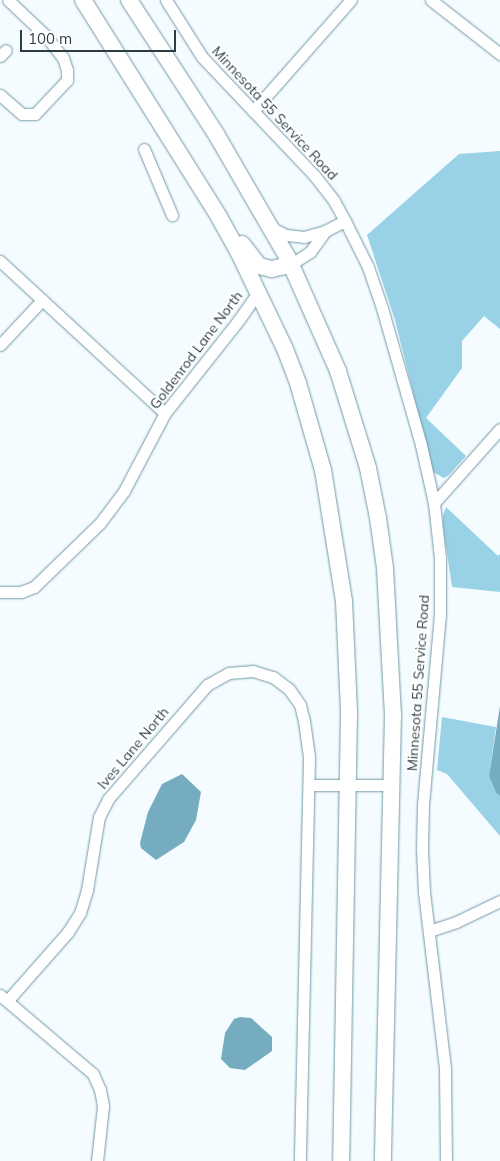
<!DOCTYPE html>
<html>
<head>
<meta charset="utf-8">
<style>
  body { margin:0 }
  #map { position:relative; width:500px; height:1161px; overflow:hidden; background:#f4fcff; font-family:Mulish,sans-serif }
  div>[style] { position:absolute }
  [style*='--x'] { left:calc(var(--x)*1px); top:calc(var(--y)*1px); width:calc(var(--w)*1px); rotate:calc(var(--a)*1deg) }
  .forest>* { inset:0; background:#99d1e6 }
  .water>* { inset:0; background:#76acc0 }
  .roads { filter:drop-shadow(0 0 1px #7298a6) drop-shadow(0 0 1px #7298a6) }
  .minor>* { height:11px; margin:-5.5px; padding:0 5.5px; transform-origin:5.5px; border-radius:5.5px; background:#fff }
  .highway>* { height:16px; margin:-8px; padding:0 8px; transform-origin:8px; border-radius:8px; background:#fff }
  span { translate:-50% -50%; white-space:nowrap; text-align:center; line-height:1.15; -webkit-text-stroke:4px #fff; paint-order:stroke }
  .street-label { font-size:14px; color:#2d3d44 }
  .scale { position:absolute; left:20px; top:30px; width:156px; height:22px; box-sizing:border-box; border:2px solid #2d3d44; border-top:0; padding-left:6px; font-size:15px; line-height:18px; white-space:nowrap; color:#2d3d44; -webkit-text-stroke:4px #fff; paint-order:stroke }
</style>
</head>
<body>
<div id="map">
  <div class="forest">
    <i style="clip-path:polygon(500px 151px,500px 329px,484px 316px,462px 341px,462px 368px,426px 418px,466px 456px,449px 475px,444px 478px,433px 472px,395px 320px,367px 235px,459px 154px)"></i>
    <i style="clip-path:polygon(446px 507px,498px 556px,500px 554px,500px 592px,452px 587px,443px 526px,443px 515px)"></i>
    <i style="clip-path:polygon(442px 717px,496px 727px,489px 776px,496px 793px,500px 796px,500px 836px,447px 774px,437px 770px)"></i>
  </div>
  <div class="water">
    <i style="clip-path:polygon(500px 706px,500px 796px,496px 793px,489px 776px)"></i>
    <i style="clip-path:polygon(182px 774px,201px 792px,196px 820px,184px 842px,156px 860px,141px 848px,140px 843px,148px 812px,162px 784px)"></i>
    <i style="clip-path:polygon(240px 1017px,251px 1018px,272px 1037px,272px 1051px,245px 1070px,230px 1068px,221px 1059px,225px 1033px,234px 1019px)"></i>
  </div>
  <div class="roads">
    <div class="minor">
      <i style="--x:166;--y:0;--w:67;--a:57.7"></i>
      <i style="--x:202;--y:57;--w:163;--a:46.5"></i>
      <i style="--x:314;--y:175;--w:33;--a:52"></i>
      <i style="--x:334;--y:201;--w:23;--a:61"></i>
      <i style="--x:431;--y:0;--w:88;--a:38"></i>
      <i style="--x:0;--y:56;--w:8;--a:-45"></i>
      <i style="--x:0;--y:95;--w:29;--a:41"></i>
      <i style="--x:22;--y:114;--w:13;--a:0"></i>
      <i style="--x:35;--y:114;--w:47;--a:-46.7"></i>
      <i style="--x:67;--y:80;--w:10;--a:-90"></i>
      <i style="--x:67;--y:70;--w:13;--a:-108"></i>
      <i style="--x:63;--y:58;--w:28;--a:-128"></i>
      <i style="--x:46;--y:36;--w:52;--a:-136.5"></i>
      <i style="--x:253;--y:111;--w:148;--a:-48.6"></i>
      <i style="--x:144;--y:149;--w:72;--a:67"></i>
      <i style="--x:270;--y:227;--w:18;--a:27"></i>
      <i style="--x:286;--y:235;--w:18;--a:6"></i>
      <i style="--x:304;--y:237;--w:22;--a:-16"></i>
      <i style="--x:325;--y:231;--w:22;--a:-27"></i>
      <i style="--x:345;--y:221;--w:51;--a:63.4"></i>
      <i style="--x:368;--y:267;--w:43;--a:71.1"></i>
      <i style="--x:382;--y:308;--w:142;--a:74.1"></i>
      <i style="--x:421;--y:445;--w:59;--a:77.4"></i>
      <i style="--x:434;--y:503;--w:55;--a:83.8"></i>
      <i style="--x:440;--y:558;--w:56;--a:90"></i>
      <i style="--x:440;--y:614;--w:192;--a:95.1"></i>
      <i style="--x:423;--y:805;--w:44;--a:91.3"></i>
      <i style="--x:422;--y:849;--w:43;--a:87.3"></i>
      <i style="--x:424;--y:892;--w:177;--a:83.2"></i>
      <i style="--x:445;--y:1068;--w:93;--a:89.4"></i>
      <i style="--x:0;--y:261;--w:224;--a:42.7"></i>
      <i style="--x:290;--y:265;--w:24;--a:-33"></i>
      <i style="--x:310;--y:252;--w:26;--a:-54"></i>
      <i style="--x:0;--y:345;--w:62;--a:-47"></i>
      <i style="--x:434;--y:503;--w:99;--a:-48.3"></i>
      <i style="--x:0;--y:592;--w:21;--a:0"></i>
      <i style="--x:21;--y:592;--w:14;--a:-21"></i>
      <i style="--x:34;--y:587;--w:92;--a:-44.1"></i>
      <i style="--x:100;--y:523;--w:40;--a:-53"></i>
      <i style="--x:124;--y:491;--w:88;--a:-62.3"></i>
      <i style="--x:165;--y:413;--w:117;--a:-51.6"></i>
      <i style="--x:238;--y:321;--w:35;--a:-55"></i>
      <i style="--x:309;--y:785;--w:82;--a:0"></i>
      <i style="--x:429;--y:931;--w:28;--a:-18"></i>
      <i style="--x:456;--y:922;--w:49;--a:-25.5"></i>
      <i style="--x:0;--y:995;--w:122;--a:40.3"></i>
      <i style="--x:93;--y:1074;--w:17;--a:66"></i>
      <i style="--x:100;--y:1090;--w:16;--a:79"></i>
      <i style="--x:103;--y:1106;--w:55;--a:96.2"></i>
      <i style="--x:8;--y:1000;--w:91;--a:-48.6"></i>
      <i style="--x:68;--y:932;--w:22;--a:-58"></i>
      <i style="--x:80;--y:913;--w:24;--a:-73"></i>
      <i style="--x:87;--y:890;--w:74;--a:-80.7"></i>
      <i style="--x:99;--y:817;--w:20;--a:-63"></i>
      <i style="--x:108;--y:799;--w:151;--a:-49"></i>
      <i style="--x:207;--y:685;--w:25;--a:-29"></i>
      <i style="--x:229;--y:673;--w:24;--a:-5"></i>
      <i style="--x:253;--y:671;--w:21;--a:17"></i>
      <i style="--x:273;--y:677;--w:20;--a:37"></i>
      <i style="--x:289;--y:689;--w:19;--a:55"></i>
      <i style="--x:300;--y:705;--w:16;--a:76"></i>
      <i style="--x:304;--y:721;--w:37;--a:82"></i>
      <i style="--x:309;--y:758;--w:403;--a:91.3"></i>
    </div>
    <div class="highway">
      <i style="--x:83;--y:0;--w:256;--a:57.9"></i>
      <i style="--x:219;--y:217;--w:41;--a:60.9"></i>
      <i style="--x:239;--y:253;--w:106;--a:64.4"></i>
      <i style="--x:285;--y:349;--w:36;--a:69"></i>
      <i style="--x:298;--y:383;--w:91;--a:74"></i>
      <i style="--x:323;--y:470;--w:133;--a:80.9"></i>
      <i style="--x:344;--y:601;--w:112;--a:87.4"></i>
      <i style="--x:349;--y:713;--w:448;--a:91"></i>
      <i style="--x:129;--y:0;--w:160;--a:57"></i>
      <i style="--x:216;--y:134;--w:143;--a:59.9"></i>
      <i style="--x:288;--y:258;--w:124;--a:66.1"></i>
      <i style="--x:338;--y:371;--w:102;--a:72.8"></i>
      <i style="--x:368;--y:468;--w:51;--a:78.7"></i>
      <i style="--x:378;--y:518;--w:50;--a:82"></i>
      <i style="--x:385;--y:568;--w:146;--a:86.9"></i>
      <i style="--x:393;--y:714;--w:447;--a:91.3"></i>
      <i style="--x:242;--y:244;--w:28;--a:52"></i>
      <i style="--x:259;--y:266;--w:13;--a:13"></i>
      <i style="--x:272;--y:269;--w:18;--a:-13"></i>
    </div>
  </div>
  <div class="street-label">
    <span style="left:275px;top:113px;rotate:47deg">Minnesota 55 Service Road</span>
    <span style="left:196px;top:350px;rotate:-53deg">Goldenrod Lane North</span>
    <span style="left:418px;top:683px;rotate:-86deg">Minnesota 55 Service Road</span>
    <span style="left:133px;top:748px;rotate:-50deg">Ives Lane North</span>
  </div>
  <div class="scale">100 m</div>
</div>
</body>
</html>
